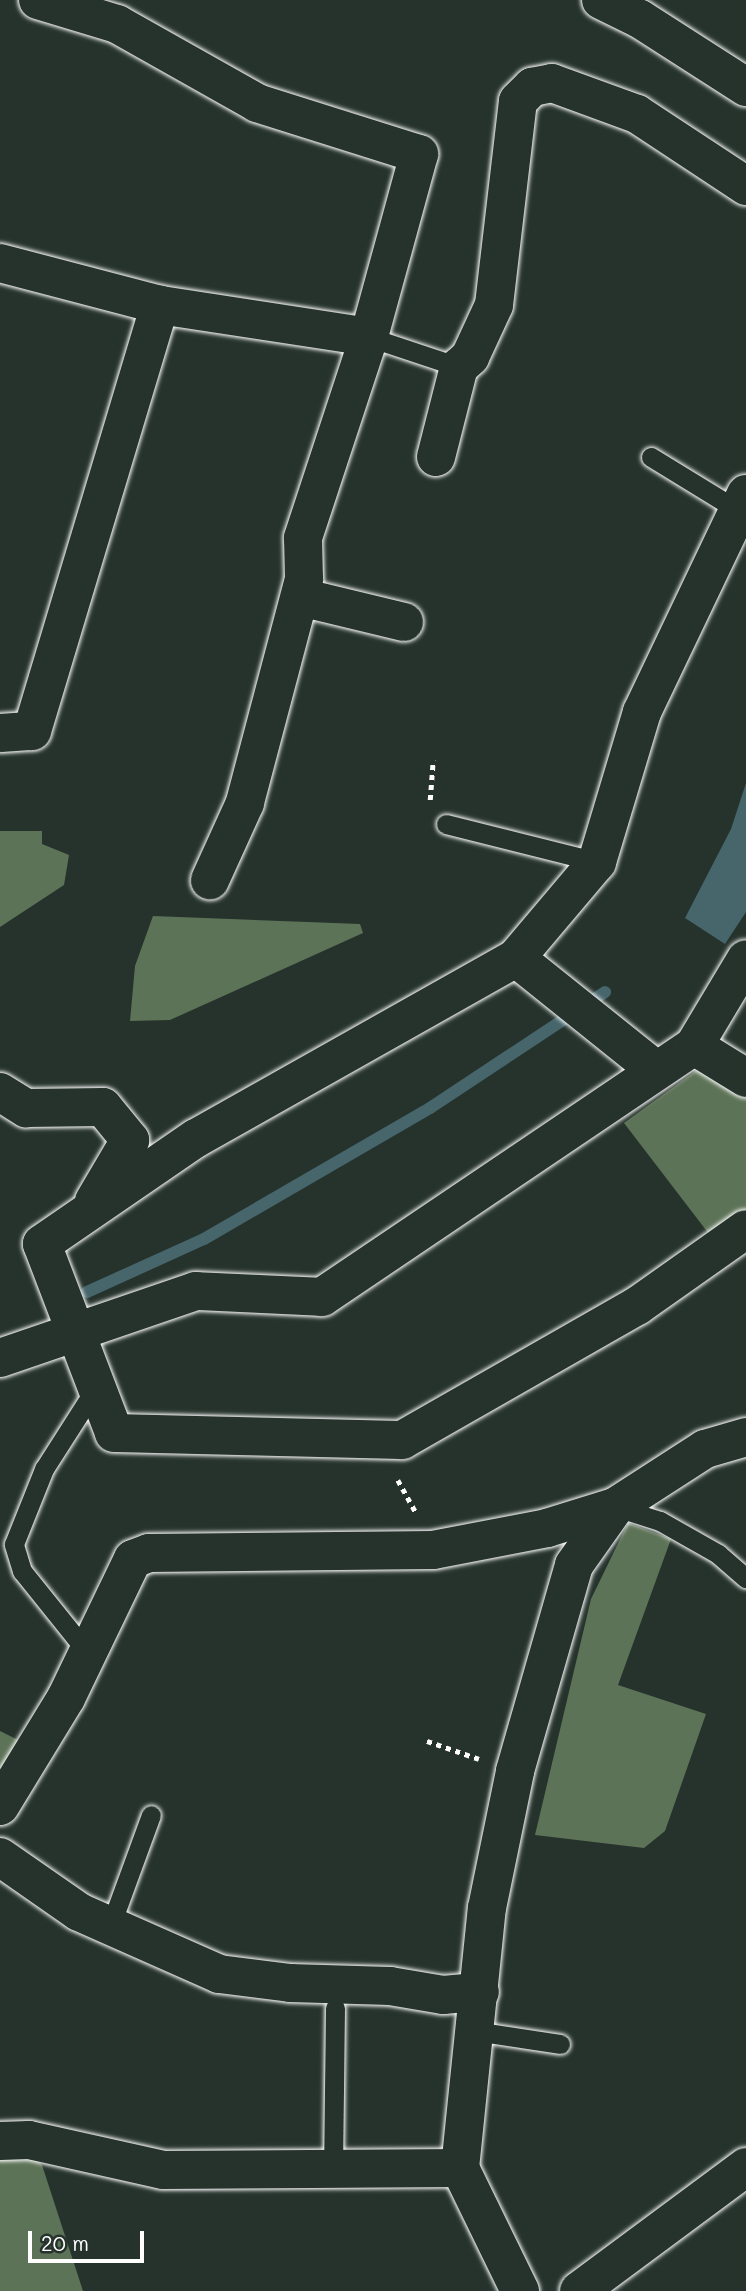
<!DOCTYPE html>
<html>
<head>
<meta charset="utf-8">
<style>
  body { margin:0 }
  #map { position:relative; width:746px; height:2291px; overflow:hidden; background:#26332d; font-family:Mali,sans-serif }
  div>[style] { position:absolute }
  [style*='--x'] { left:calc(var(--x)*1px); top:calc(var(--y)*1px); width:calc(var(--w)*1px); rotate:calc(var(--a)*1deg) }
  .green>* { inset:0; background:#5d7357 }
  .water>* { inset:0; background:#46666c }
  .stream>* { height:12px; margin:-6px; padding:0 6px; transform-origin:6px; border-radius:6px; background:#46666c }
  .path>* { height:4.5px; margin-top:-2.25px; transform-origin:0; background:repeating-linear-gradient(90deg,#fff 0 5px,transparent 0 10px) }
  .roads { filter:drop-shadow(0 0 2px #fff) drop-shadow(0 0 2px #fff) }
  .service>* { height:19px; margin:-9.5px; padding:0 9.5px; transform-origin:9.5px; border-radius:9.5px; background:#26332d }
  .minor>* { height:38px; margin:-19px; padding:0 19px; transform-origin:19px; border-radius:19px; background:#26332d }
  span { translate:-50% -50%; white-space:nowrap; text-align:center; line-height:1.15; -webkit-text-stroke:6px #26332d; paint-order:stroke }
  .scale { position:absolute; left:28px; top:2231px; width:116px; height:32px; box-sizing:border-box; border:4px solid #fff; border-top:0; padding-left:9px; font-size:21px; line-height:24px; white-space:nowrap; color:#fff; -webkit-text-stroke:5px #26332d; paint-order:stroke }
</style>
</head>
<body>
<div id="map">
  <div class="green">
    <i style="clip-path:polygon(0 831px,42px 831px,42px 844px,69px 855px,64px 885px,0 927px)"></i>
    <i style="clip-path:polygon(153px 916px,360px 924px,363px 933px,170px 1020px,130px 1021px,135px 966px)"></i>
    <i style="clip-path:polygon(704px 1065px,746px 1091px,746px 1211px,709px 1234px,624px 1123px)"></i>
    <i style="clip-path:polygon(628px 1523px,671px 1539px,618px 1685px,706px 1714px,665px 1831px,644px 1848px,535px 1835px,591px 1599px)"></i>
    <i style="clip-path:polygon(0 1731px,26px 1744px,0 1781px)"></i>
    <i style="clip-path:polygon(0 2154px,35px 2158px,42px 2165px,83px 2291px,0 2291px)"></i>
  </div>
  <div class="water">
    <i style="clip-path:polygon(746px 783px,746px 912px,725px 944px,685px 918px,731px 829px)"></i>
  </div>
  <div class="stream">
    <i style="--x:87;--y:1292;--w:128;--a:-24.4"></i>
    <i style="--x:204;--y:1239;--w:261;--a:-30.1"></i>
    <i style="--x:430;--y:1108;--w:210;--a:-33.5"></i>
  </div>
  <div class="path">
    <i style="--x:430;--y:800;--w:40;--a:-85.7"></i>
    <i style="--x:398;--y:1480;--w:37;--a:61"></i>
    <i style="--x:427;--y:1741;--w:55;--a:19.1"></i>
  </div>
  <div class="roads">
    <div class="service">
      <i style="--x:369;--y:337;--w:95;--a:18.4"></i>
      <i style="--x:651;--y:457;--w:100;--a:31.5"></i>
      <i style="--x:446;--y:824;--w:156;--a:14.1"></i>
      <i style="--x:616;--y:1507;--w:46;--a:17.7"></i>
      <i style="--x:660;--y:1521;--w:67;--a:29.6"></i>
      <i style="--x:718;--y:1554;--w:37;--a:41"></i>
      <i style="--x:88;--y:1653;--w:105;--a:-128.8"></i>
      <i style="--x:22;--y:1571;--w:28;--a:-107"></i>
      <i style="--x:14;--y:1544;--w:81;--a:-68.2"></i>
      <i style="--x:44;--y:1469;--w:98;--a:-57.4"></i>
      <i style="--x:110;--y:1927;--w:119;--a:-69.9"></i>
      <i style="--x:475;--y:2031;--w:86;--a:8.7"></i>
      <i style="--x:333;--y:2172;--w:164;--a:-89.3"></i>
    </div>
    <div class="minor">
      <i style="--x:38;--y:0;--w:83;--a:16.9"></i>
      <i style="--x:117;--y:24;--w:161;--a:29.4"></i>
      <i style="--x:257;--y:103;--w:170;--a:17.5"></i>
      <i style="--x:419;--y:154;--w:190;--a:105.3"></i>
      <i style="--x:369;--y:337;--w:212;--a:108.2"></i>
      <i style="--x:303;--y:538;--w:41;--a:88.6"></i>
      <i style="--x:304;--y:579;--w:232;--a:104.8"></i>
      <i style="--x:245;--y:803;--w:85;--a:114.4"></i>
      <i style="--x:601;--y:0;--w:43;--a:26"></i>
      <i style="--x:640;--y:19;--w:126;--a:32.7"></i>
      <i style="--x:0;--y:263;--w:165;--a:14.7"></i>
      <i style="--x:160;--y:305;--w:211;--a:8.7"></i>
      <i style="--x:436;--y:457;--w:93;--a:-75.7"></i>
      <i style="--x:459;--y:367;--w:15;--a:-42"></i>
      <i style="--x:470;--y:357;--w:57;--a:-65.2"></i>
      <i style="--x:494;--y:305;--w:205;--a:-83.3"></i>
      <i style="--x:518;--y:101;--w:20;--a:-45"></i>
      <i style="--x:532;--y:87;--w:20;--a:-11"></i>
      <i style="--x:552;--y:83;--w:90;--a:20"></i>
      <i style="--x:637;--y:114;--w:131;--a:33.4"></i>
      <i style="--x:746;--y:494;--w:242;--a:115.5"></i>
      <i style="--x:642;--y:712;--w:157;--a:106.7"></i>
      <i style="--x:597;--y:862;--w:126;--a:130.2"></i>
      <i style="--x:516;--y:958;--w:367;--a:150.6"></i>
      <i style="--x:196;--y:1138;--w:187;--a:145.5"></i>
      <i style="--x:42;--y:1244;--w:202;--a:69.1"></i>
      <i style="--x:114;--y:1433;--w:288;--a:1.4"></i>
      <i style="--x:402;--y:1440;--w:271;--a:-29.7"></i>
      <i style="--x:637;--y:1306;--w:133;--a:-35.2"></i>
      <i style="--x:300;--y:597;--w:107;--a:13.5"></i>
      <i style="--x:0;--y:733;--w:32;--a:-4"></i>
      <i style="--x:32;--y:731;--w:445;--a:-73.3"></i>
      <i style="--x:516;--y:958;--w:179;--a:38.7"></i>
      <i style="--x:694;--y:1046;--w:61;--a:31.6"></i>
      <i style="--x:0;--y:1092;--w:31;--a:32"></i>
      <i style="--x:26;--y:1108;--w:77;--a:-0.7"></i>
      <i style="--x:103;--y:1107;--w:43;--a:50.7"></i>
      <i style="--x:130;--y:1140;--w:71;--a:120.5"></i>
      <i style="--x:0;--y:1358;--w:207;--a:-18.9"></i>
      <i style="--x:196;--y:1291;--w:126;--a:2.7"></i>
      <i style="--x:322;--y:1297;--w:449;--a:-34"></i>
      <i style="--x:694;--y:1046;--w:101;--a:-59.1"></i>
      <i style="--x:0;--y:1806;--w:127;--a:-58.6"></i>
      <i style="--x:66;--y:1698;--w:154;--a:-64.3"></i>
      <i style="--x:133;--y:1559;--w:17;--a:-21"></i>
      <i style="--x:149;--y:1553;--w:284;--a:-0.6"></i>
      <i style="--x:433;--y:1550;--w:116;--a:-10.9"></i>
      <i style="--x:547;--y:1528;--w:71;--a:-17.2"></i>
      <i style="--x:0;--y:1857;--w:96;--a:34.8"></i>
      <i style="--x:79;--y:1912;--w:153;--a:23.9"></i>
      <i style="--x:219;--y:1974;--w:72;--a:7.2"></i>
      <i style="--x:290;--y:1983;--w:100;--a:1.7"></i>
      <i style="--x:390;--y:1986;--w:54;--a:9.6"></i>
      <i style="--x:443;--y:1995;--w:37;--a:-5"></i>
      <i style="--x:0;--y:2141;--w:29;--a:-2"></i>
      <i style="--x:29;--y:2140;--w:137;--a:12.6"></i>
      <i style="--x:163;--y:2170;--w:297;--a:-0.4"></i>
      <i style="--x:460;--y:2168;--w:137;--a:64"></i>
      <i style="--x:460;--y:2168;--w:261;--a:-84.1"></i>
      <i style="--x:487;--y:1908;--w:140;--a:-78.4"></i>
      <i style="--x:515;--y:1771;--w:214;--a:-74"></i>
      <i style="--x:574;--y:1565;--w:71;--a:-54.7"></i>
      <i style="--x:615;--y:1507;--w:107;--a:-32.8"></i>
      <i style="--x:705;--y:1449;--w:43;--a:-16.3"></i>
      <i style="--x:579;--y:2291;--w:208;--a:-36.6"></i>
    </div>
  </div>
  <div class="scale">20 m</div>
</div>
</body>
</html>
